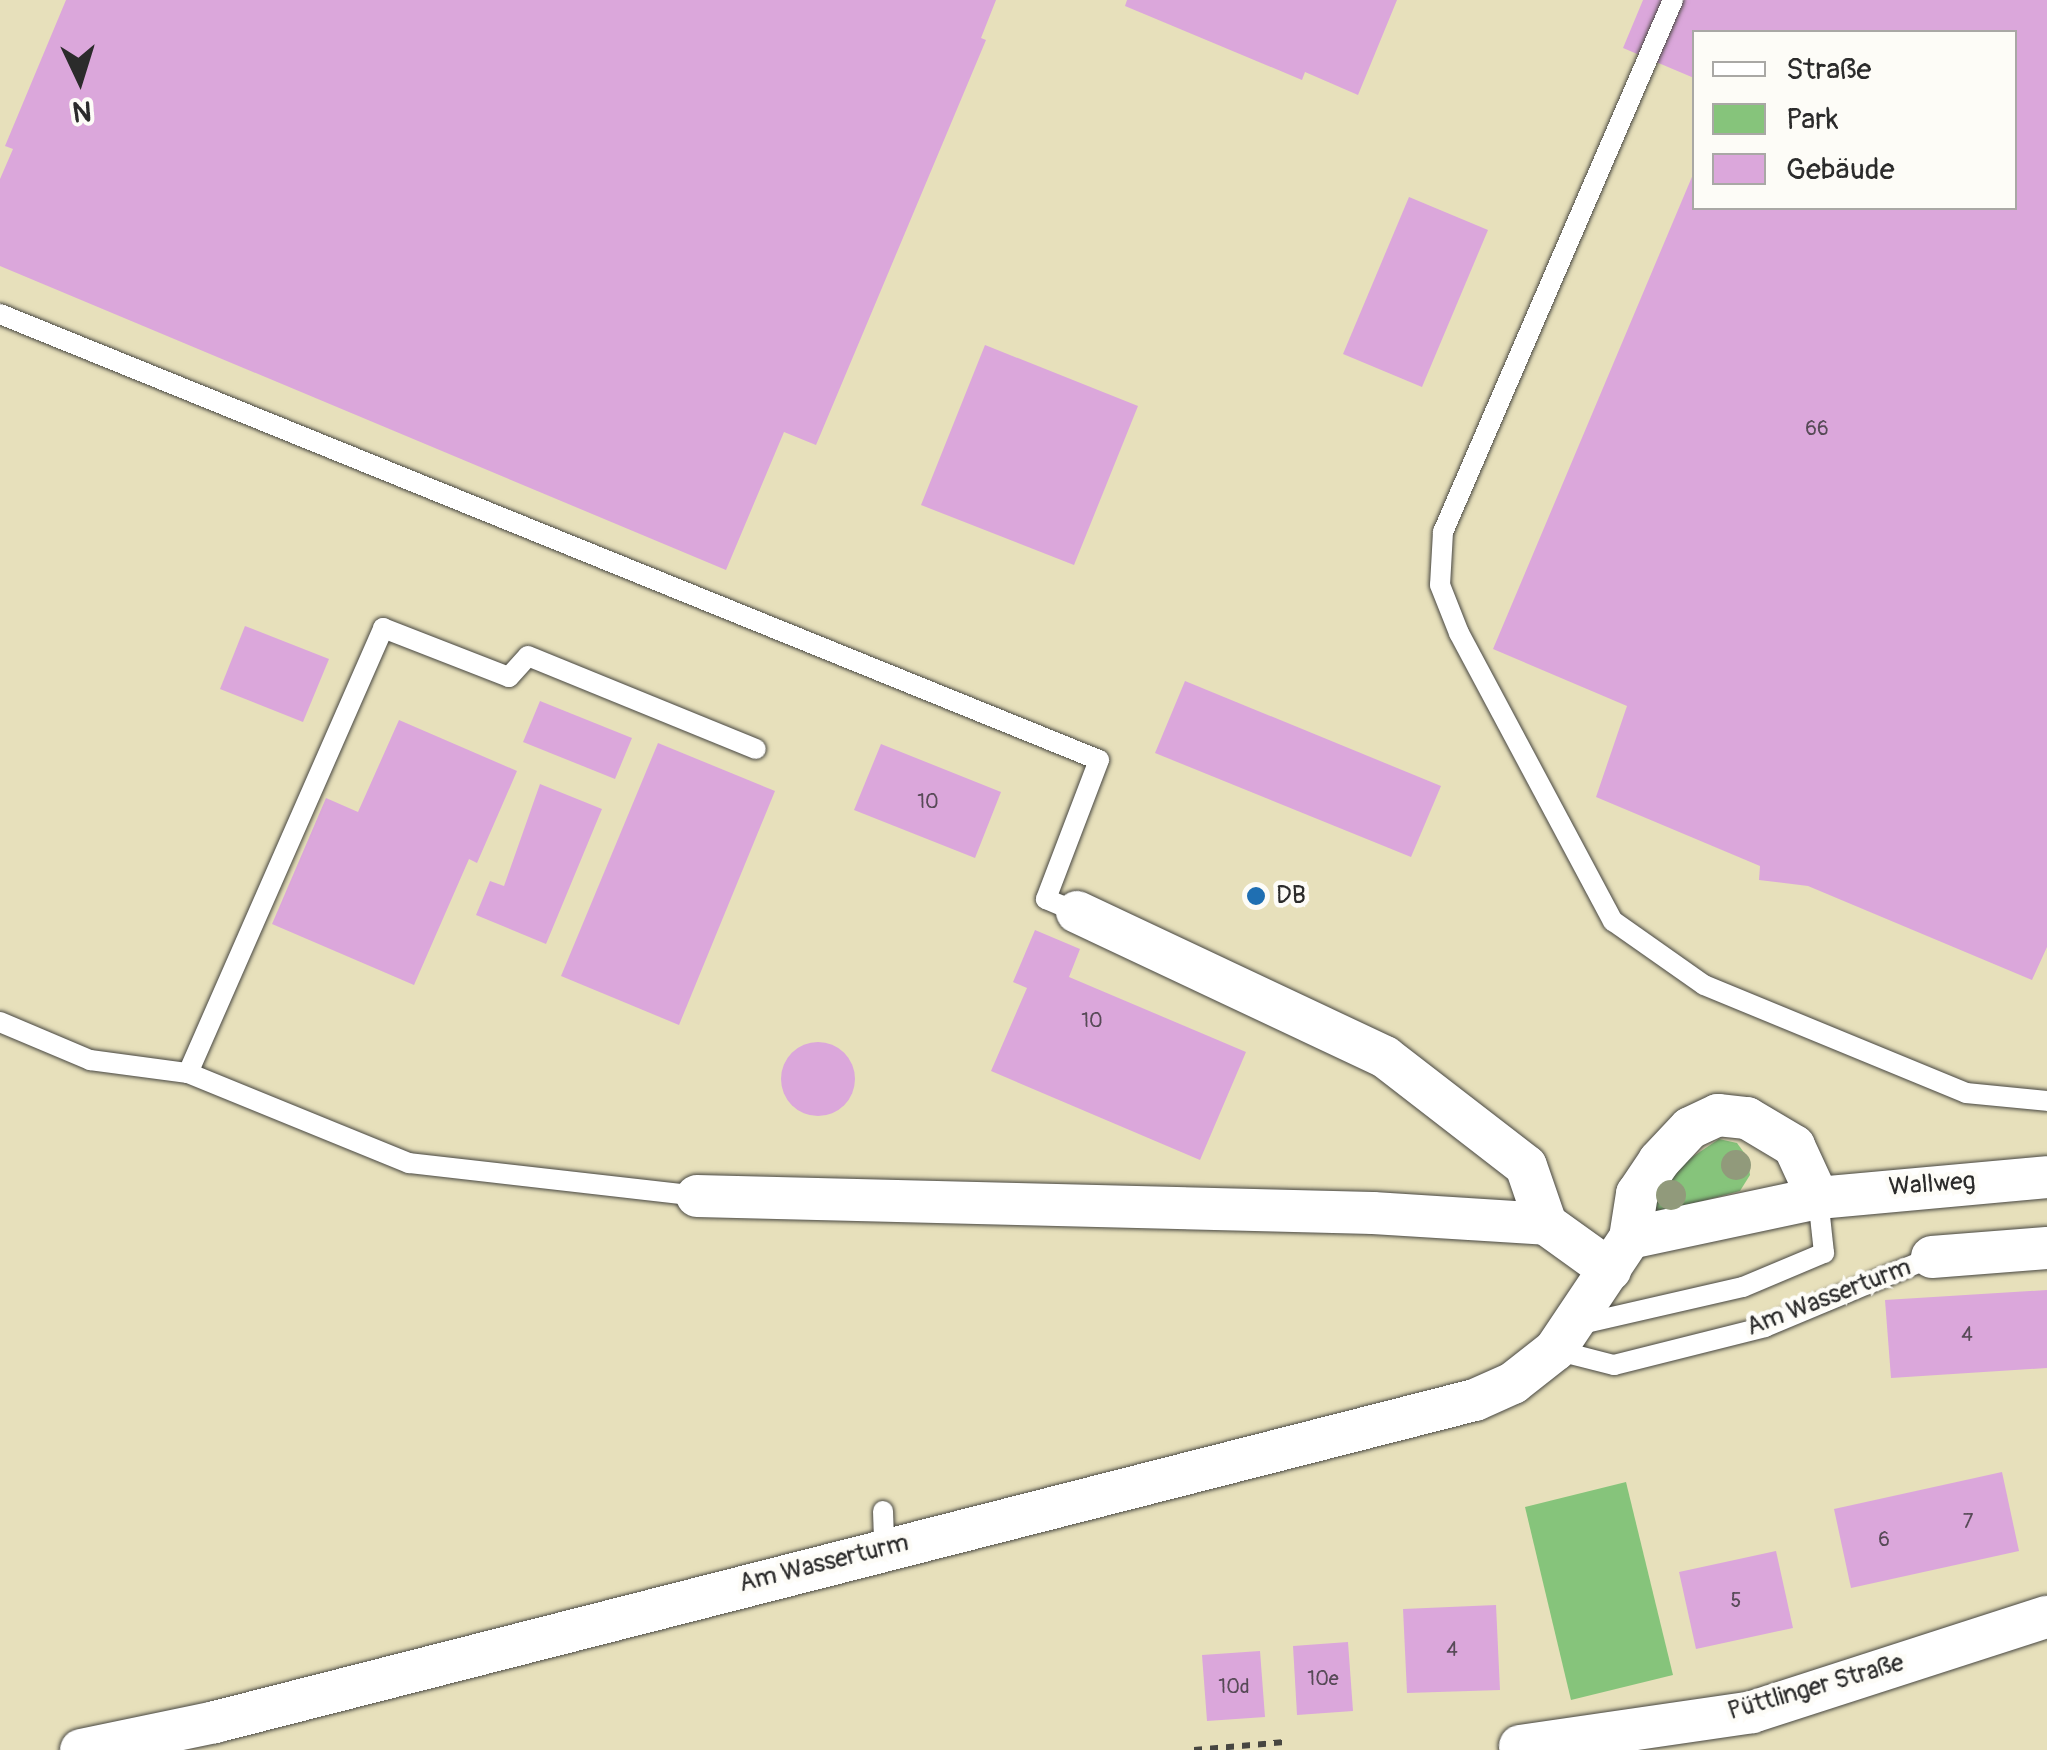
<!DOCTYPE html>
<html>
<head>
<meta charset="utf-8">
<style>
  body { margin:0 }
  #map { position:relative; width:2047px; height:1750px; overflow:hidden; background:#e7e0bb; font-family:Pangolin,sans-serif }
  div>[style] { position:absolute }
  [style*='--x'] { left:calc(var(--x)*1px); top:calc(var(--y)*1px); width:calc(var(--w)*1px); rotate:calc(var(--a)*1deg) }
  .green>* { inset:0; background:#86c47b }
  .building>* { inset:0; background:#dba7db }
  .round { border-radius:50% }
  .path>* { height:6px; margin-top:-3px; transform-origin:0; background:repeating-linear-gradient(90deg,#474641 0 8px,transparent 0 16px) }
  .roads { filter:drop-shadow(0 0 2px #474641) drop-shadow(0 0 2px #474641) }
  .service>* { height:20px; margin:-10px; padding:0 10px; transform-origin:10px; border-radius:10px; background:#fff }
  .minor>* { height:42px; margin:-21px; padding:0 21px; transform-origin:21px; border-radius:21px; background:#fff }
  .trees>* { width:30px; height:30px; margin:-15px; border-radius:50%; background:#919a7b }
  .dots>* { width:28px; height:28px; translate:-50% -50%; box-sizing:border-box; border:5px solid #fdfcf7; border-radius:50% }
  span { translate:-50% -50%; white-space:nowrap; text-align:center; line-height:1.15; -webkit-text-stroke:9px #fdfcf7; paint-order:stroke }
  .number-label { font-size:20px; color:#574a57 }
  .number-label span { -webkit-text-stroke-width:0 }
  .poi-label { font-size:25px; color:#2b2b2b }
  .left { translate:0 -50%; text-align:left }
  .street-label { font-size:25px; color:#2b2b2b }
  .legend { position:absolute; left:1692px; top:30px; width:325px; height:180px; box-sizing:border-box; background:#fdfcf7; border:2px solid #a9a8a5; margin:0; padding:12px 18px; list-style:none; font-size:30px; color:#2b2b2b }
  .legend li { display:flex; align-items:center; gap:20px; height:50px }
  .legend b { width:50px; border:2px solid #a9a8a5 }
  .north { position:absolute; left:30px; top:30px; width:100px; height:100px; -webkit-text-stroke:8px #fdfcf7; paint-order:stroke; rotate:176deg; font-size:28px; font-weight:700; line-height:40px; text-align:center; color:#2b2b2b }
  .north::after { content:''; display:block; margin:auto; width:35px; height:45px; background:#2b2b2b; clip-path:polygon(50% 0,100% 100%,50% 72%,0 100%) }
</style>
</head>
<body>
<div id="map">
  <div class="green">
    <i style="clip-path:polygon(1719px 1139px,1737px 1143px,1748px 1158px,1750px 1175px,1740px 1191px,1649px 1215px,1673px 1170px)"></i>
    <i style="clip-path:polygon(1626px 1482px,1673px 1675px,1571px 1700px,1525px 1507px)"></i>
  </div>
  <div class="building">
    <i style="clip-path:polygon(66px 0,996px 0,981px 38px,986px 40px,816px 445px,784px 432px,726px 570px,0 266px,0 179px,13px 149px,5px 146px)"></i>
    <i style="clip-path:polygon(1127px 0,1397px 0,1358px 95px,1305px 72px,1302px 80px,1125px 6px)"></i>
    <i style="clip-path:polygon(1643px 0,2047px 0,2047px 947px,2032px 980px,1808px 886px,1759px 880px,1760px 866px,1596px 797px,1627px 706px,1493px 649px,1694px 172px,1694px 208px,2014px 208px,2014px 32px,1694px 32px,1694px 78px,1623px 48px)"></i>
    <i style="clip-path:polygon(1409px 197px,1488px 230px,1422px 387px,1343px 354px)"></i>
    <i style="clip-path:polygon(985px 345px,1138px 406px,1074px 565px,921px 505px)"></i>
    <i style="clip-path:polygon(245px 626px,329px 659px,303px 722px,220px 689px)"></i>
    <i style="clip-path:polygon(1185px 681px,1441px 786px,1411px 857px,1155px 753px)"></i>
    <i style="clip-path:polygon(540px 701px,632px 738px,615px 779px,523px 742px)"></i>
    <i style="clip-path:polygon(399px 720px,517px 771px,477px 863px,469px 859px,414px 985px,272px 924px,326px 798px,358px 812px)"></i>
    <i style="clip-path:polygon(658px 743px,775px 791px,679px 1025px,561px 976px)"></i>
    <i style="clip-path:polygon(881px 744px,1001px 792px,975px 858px,854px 810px)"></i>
    <i style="clip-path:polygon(540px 784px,602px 809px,546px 944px,476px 915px,490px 881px,504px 886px)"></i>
    <i style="clip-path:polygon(1035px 930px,1080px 949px,1069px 977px,1246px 1052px,1200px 1160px,991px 1071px,1027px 988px,1013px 982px)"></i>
    <i class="round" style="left:781px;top:1042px;width:74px;height:74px"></i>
    <i style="clip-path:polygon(2047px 1290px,2047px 1368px,1891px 1378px,1885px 1300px)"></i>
    <i style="clip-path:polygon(2002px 1472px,2019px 1551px,1851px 1588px,1834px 1509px)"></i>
    <i style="clip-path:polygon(1776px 1551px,1793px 1628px,1696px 1649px,1679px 1572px)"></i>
    <i style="clip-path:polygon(1496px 1605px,1500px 1690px,1407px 1693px,1403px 1609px)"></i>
    <i style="clip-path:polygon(1348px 1642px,1353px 1711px,1297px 1715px,1293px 1646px)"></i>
    <i style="clip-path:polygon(1260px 1651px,1265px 1717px,1207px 1721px,1202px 1655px)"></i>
  </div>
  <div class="path">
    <i style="--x:1194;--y:1750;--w:91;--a:-5"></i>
  </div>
  <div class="roads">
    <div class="service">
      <i style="--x:1673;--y:0;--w:580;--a:113.38"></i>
      <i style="--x:1443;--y:532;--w:53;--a:93.2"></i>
      <i style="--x:1440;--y:585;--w:52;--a:68.4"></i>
      <i style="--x:1459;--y:633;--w:327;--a:61.9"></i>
      <i style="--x:1613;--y:921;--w:111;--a:35.1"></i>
      <i style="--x:1704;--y:985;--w:283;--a:22.4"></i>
      <i style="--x:1966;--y:1093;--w:81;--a:5.6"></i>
      <i style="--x:0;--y:314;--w:1186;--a:22.09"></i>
      <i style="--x:1099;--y:760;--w:149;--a:110.9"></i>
      <i style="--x:1046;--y:899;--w:34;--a:23"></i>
      <i style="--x:0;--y:1022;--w:98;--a:22.9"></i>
      <i style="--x:90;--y:1060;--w:99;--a:7.6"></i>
      <i style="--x:188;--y:1073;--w:239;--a:22.2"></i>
      <i style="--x:409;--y:1163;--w:290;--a:6.5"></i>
      <i style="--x:188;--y:1073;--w:486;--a:-66.3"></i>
      <i style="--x:383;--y:628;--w:135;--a:21.3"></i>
      <i style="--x:509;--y:677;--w:28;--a:-48"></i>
      <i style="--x:528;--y:656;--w:246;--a:22.2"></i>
      <i style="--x:1577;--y:1325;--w:170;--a:-12.9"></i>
      <i style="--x:1743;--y:1287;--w:88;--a:-22.8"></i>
      <i style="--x:1824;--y:1253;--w:55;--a:-96.2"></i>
      <i style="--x:1555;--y:1350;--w:61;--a:14.3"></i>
      <i style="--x:1614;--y:1365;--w:156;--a:-14.1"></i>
      <i style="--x:1765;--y:1327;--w:181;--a:-22.7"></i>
      <i style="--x:883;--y:1511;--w:37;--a:88"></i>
    </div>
    <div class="minor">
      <i style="--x:1077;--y:912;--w:340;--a:25.2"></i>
      <i style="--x:1385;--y:1057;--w:178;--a:37.7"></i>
      <i style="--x:1526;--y:1166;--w:61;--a:71"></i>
      <i style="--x:697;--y:1196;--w:676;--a:1.44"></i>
      <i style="--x:1373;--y:1213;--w:173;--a:3.6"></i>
      <i style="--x:1546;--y:1224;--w:79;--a:35.7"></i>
      <i style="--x:1630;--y:1238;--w:192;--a:-12"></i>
      <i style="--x:1818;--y:1198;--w:230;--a:-5.2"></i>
      <i style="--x:1932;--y:1257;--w:115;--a:-4.5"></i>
      <i style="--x:1520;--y:1746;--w:234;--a:-8.3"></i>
      <i style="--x:1752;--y:1712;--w:310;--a:-17.9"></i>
      <i style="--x:81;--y:1750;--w:137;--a:-11.8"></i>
      <i style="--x:215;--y:1722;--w:1300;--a:-14.34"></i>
      <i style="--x:1475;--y:1400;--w:42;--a:-24.1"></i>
      <i style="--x:1513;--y:1383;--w:53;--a:-38.2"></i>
      <i style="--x:1555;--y:1350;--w:135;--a:-56.2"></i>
      <i style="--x:1630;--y:1238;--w:45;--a:-81"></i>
      <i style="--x:1637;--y:1194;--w:40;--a:-56"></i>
      <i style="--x:1659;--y:1161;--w:45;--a:-46.8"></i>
      <i style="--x:1690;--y:1128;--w:31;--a:-25"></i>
      <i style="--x:1718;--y:1115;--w:29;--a:6"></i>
      <i style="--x:1747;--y:1118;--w:55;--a:30.8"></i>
      <i style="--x:1794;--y:1146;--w:57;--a:65.2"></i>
    </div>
  </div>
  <div class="trees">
    <i style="left:1736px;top:1165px"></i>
    <i style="left:1671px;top:1195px"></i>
  </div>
  <div class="dots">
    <i style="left:1256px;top:896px;background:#1f6fb2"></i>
  </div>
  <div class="number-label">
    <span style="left:1817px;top:428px">66</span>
    <span style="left:928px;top:801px">10</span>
    <span style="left:1092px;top:1020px">10</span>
    <span style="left:1967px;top:1334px">4</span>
    <span style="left:1968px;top:1521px">7</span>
    <span style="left:1884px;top:1539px">6</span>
    <span style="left:1736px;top:1600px">5</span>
    <span style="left:1452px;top:1649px">4</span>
    <span style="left:1323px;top:1678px">10e</span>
    <span style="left:1234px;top:1686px">10d</span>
  </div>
  <div class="poi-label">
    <span class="left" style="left:1276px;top:896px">DB</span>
  </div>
  <div class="street-label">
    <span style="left:1932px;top:1185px;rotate:-4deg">Wallweg</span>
    <span style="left:1829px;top:1298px;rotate:-21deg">Am Wasserturm</span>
    <span style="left:824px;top:1564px;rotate:-14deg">Am Wasserturm</span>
    <span style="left:1816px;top:1688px;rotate:-16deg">Püttlinger Straße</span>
  </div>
  <ul class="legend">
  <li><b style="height:12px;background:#fff"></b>Straße</li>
  <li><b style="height:28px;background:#86c47b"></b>Park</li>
  <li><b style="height:28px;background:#dba7db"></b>Gebäude</li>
  </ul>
  <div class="north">N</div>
</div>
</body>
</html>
